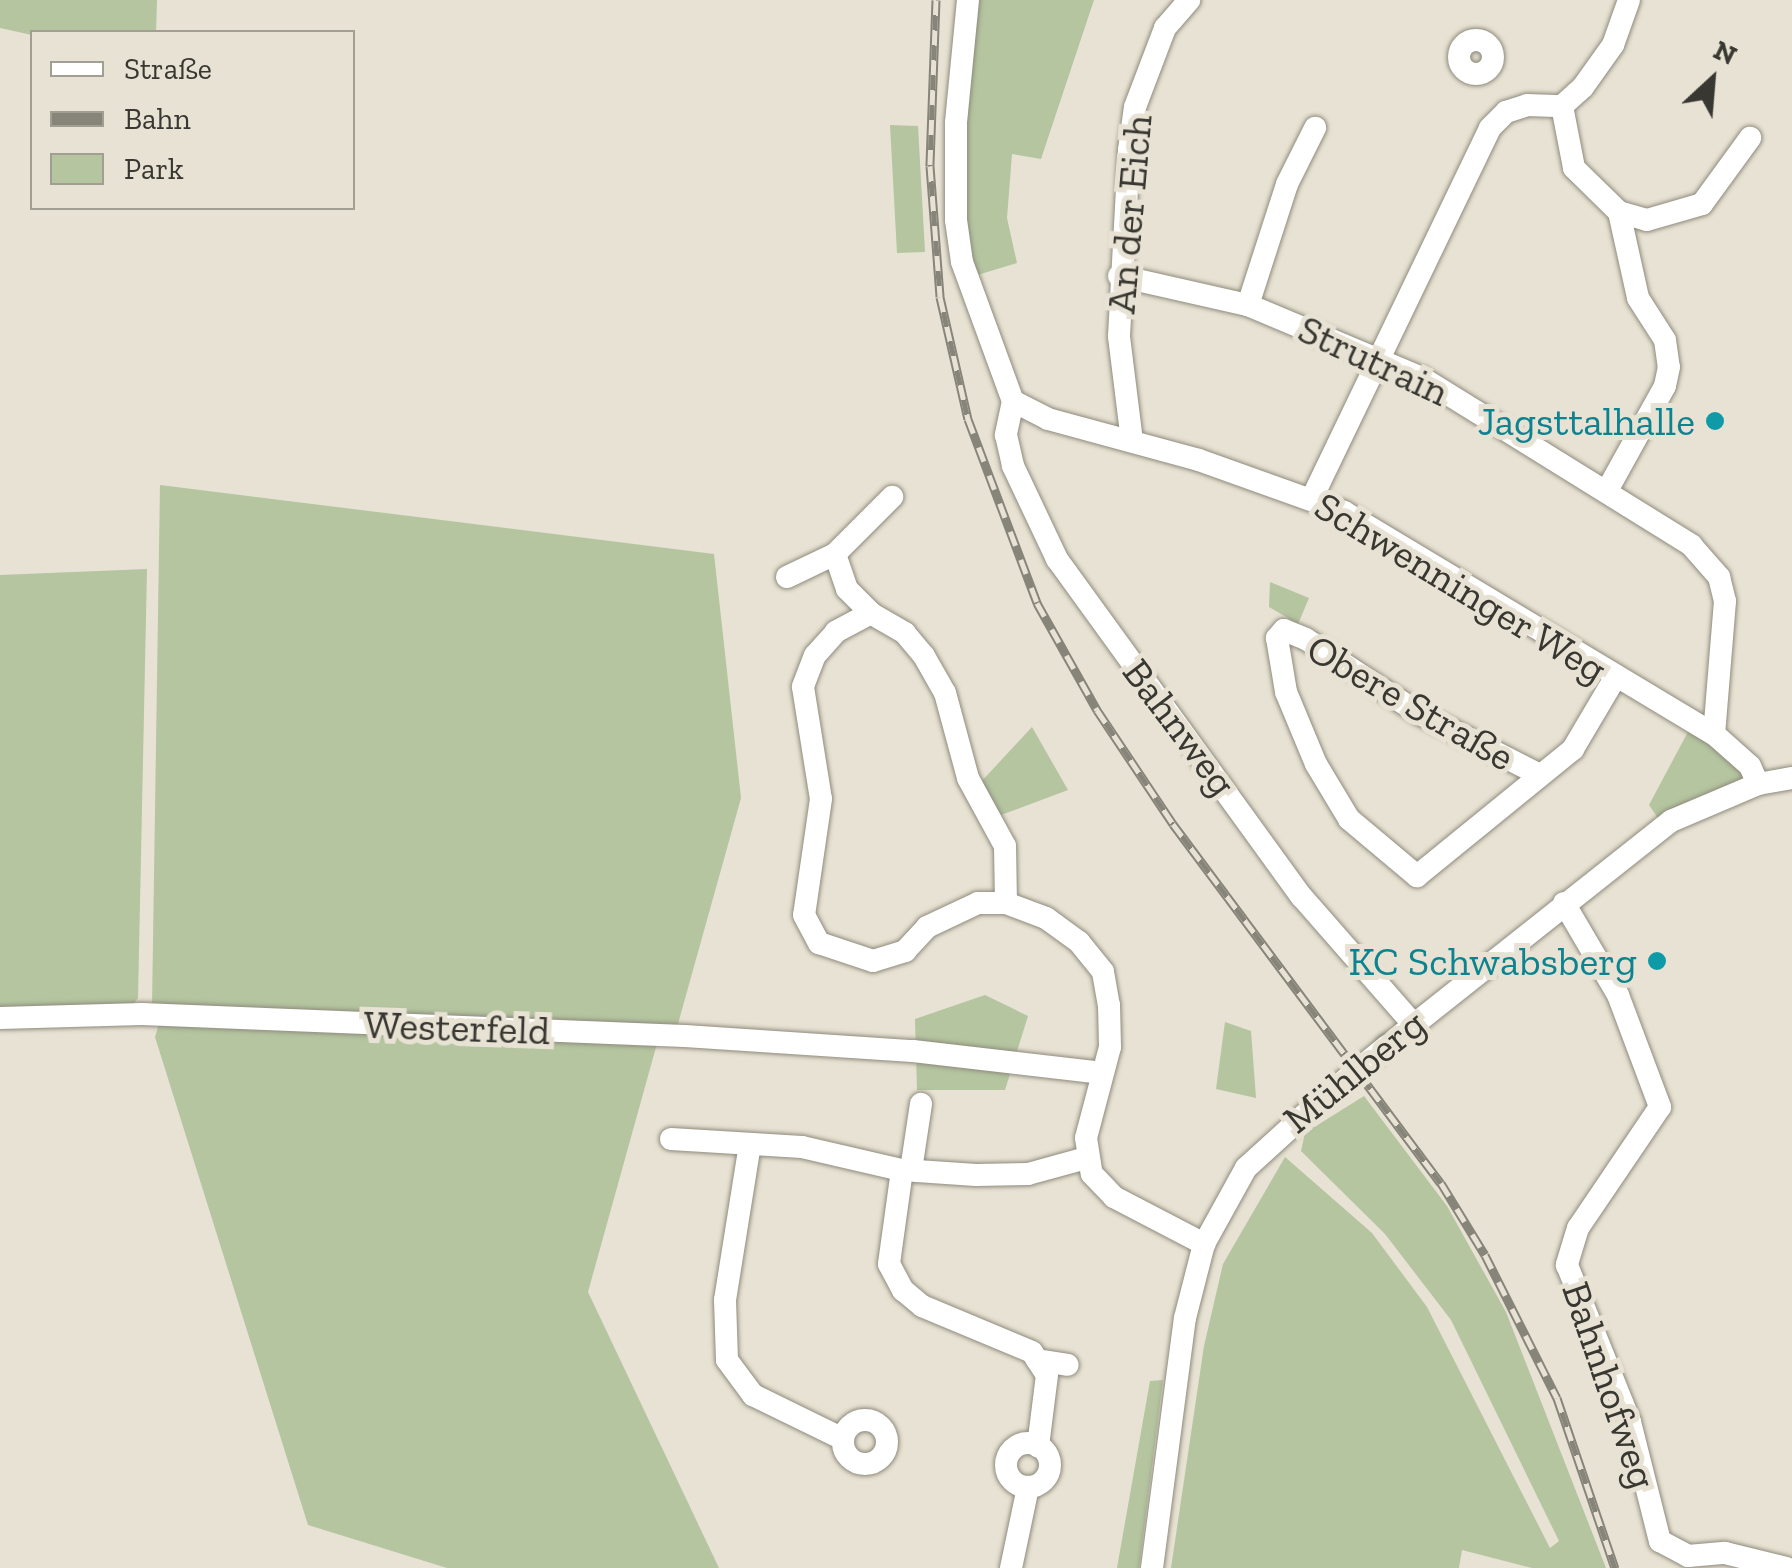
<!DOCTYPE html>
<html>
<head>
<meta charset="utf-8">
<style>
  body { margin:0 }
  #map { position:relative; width:1792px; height:1568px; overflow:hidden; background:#e7e2d3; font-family:"Zilla Slab",serif }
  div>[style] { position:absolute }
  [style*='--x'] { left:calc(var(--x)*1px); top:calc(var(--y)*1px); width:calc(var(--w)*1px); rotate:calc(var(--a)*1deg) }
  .green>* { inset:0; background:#b4c5a0 }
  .roads { filter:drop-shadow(0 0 2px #8f8b7d) drop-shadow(0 0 2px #8f8b7d) }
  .minor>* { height:22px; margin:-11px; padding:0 11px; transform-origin:11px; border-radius:11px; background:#fff }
  .minor>.ring { margin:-11px; padding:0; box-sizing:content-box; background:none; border:22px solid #fff; border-radius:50% }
  .rail>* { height:9px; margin-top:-4.5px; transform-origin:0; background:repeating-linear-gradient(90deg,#e7e2d3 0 15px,#87847a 0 30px); box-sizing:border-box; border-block:2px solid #87847a }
  .bridges { filter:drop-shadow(0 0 2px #8f8b7d) drop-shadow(0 0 2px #8f8b7d) }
  .minor-bridge>* { height:22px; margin:-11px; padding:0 11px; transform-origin:11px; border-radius:11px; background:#fff }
  .dots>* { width:28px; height:28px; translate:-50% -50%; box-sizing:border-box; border:5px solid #e7e2d3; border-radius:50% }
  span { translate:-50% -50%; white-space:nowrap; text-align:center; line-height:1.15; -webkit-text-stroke:10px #e7e2d3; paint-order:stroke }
  .street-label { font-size:40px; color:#383731 }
  .culture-label { font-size:40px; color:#0d838f }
  .right { translate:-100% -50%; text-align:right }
  .legend { position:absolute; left:30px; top:30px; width:325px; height:180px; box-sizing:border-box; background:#e7e2d3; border:2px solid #a19e92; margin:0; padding:12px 18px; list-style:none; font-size:30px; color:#383731 }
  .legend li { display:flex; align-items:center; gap:20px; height:50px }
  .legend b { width:50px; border:2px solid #a19e92 }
  .north { position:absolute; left:1662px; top:30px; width:100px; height:100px; -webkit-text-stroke:8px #e7e2d3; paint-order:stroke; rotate:26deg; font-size:28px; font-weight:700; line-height:40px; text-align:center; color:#383731 }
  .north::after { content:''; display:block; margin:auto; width:35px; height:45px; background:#383731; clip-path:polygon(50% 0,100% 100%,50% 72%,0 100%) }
</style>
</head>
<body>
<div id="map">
  <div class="green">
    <i style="clip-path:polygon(0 0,157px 0,156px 32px,32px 35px,0 28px)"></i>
    <i style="clip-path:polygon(974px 0,1094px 0,1041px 159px,1012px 154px,1007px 218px,1017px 263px,974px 276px,963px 187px)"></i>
    <i style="clip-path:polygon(890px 125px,918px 126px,925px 252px,897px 253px)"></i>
    <i style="clip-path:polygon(160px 485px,714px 554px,741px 798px,676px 1031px,152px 1007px)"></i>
    <i style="clip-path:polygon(147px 569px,138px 998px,129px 1010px,0 1012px,0 575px)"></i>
    <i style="clip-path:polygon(1270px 582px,1309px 598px,1298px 624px,1269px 607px)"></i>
    <i style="clip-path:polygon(1032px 727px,1068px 790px,1001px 815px,979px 784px)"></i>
    <i style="clip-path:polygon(1690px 728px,1752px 781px,1660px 821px,1649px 805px)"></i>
    <i style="clip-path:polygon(985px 995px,1028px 1016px,1005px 1090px,917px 1090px,915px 1019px)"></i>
    <i style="clip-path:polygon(1225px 1022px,1251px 1031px,1256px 1098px,1216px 1089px)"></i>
    <i style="clip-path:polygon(159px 1024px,658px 1040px,588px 1292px,719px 1568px,447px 1568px,308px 1525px,155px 1037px)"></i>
    <i style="clip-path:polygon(1364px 1096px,1447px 1206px,1506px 1312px,1606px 1568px,1532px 1568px,1462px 1550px,1459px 1568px,1171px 1568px,1204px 1346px,1223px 1264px,1285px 1157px,1372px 1233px,1427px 1307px,1550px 1548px,1559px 1541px,1451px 1320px,1385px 1234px,1301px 1151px,1305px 1133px)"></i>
    <i style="clip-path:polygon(1163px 1380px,1139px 1568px,1117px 1568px,1150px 1381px)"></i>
  </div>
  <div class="roads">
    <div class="minor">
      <i style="--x:968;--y:0;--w:124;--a:95.6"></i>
      <i style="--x:956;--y:123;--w:97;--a:90"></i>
      <i style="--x:956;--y:220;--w:42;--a:81.9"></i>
      <i style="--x:962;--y:262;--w:148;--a:69.9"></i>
      <i style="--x:1013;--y:401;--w:39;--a:27"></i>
      <i style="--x:1048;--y:419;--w:156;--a:15.2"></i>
      <i style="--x:1199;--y:460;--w:154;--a:19.7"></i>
      <i style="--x:1344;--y:512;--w:431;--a:31"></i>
      <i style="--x:1714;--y:734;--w:48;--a:41.6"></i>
      <i style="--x:1750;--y:766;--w:20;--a:66"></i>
      <i class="ring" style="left:1459px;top:40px;width:12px;height:12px"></i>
      <i style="--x:1562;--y:106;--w:63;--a:79"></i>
      <i style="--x:1574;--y:168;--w:63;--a:44.4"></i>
      <i style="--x:1619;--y:212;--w:88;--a:77.5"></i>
      <i style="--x:1638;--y:298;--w:50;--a:57.3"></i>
      <i style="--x:1665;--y:340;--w:27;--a:82"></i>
      <i style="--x:1669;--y:367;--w:19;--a:102"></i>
      <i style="--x:1665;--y:386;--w:118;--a:119"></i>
      <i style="--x:1619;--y:212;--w:29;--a:16"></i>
      <i style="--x:1647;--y:220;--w:57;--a:-16.2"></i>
      <i style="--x:1702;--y:204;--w:82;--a:-54"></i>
      <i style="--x:1119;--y:276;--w:132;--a:12.7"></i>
      <i style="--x:1248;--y:305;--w:189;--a:22.8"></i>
      <i style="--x:1422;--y:378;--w:317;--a:31.8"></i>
      <i style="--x:1691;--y:545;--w:43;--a:48.8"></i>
      <i style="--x:1719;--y:577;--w:25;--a:76"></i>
      <i style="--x:1725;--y:601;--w:133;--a:94.7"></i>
      <i style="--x:1248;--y:305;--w:127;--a:-72.1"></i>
      <i style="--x:1287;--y:184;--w:63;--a:-63.4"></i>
      <i style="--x:1013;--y:401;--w:35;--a:102"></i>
      <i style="--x:1006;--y:435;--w:32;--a:77"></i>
      <i style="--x:1013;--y:466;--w:103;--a:64.7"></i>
      <i style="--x:1057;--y:559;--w:417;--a:54.1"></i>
      <i style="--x:1302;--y:897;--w:169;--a:48.8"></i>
      <i style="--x:1132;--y:441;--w:106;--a:-97.1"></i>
      <i style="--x:1119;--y:336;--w:186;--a:-86.9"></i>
      <i style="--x:1129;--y:150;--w:43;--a:-82.1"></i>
      <i style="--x:1135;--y:107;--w:85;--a:-69.2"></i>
      <i style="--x:1165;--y:28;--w:37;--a:-49"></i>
      <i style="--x:1313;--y:496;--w:408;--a:-64.3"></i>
      <i style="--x:1490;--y:128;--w:23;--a:-45"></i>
      <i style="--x:1506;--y:112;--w:22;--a:-18"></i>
      <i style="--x:1527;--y:105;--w:35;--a:2"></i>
      <i style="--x:1562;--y:106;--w:28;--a:-42"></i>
      <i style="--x:1583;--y:87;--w:52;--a:-54.5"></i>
      <i style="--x:1613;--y:45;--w:48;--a:-70.4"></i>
      <i style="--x:787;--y:577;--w:53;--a:-25.6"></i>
      <i style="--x:871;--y:613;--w:34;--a:-135"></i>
      <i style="--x:847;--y:589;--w:37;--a:-109"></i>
      <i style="--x:835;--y:554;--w:81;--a:-45"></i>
      <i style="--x:1538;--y:774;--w:132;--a:-153"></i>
      <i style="--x:1420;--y:714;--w:136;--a:-146.7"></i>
      <i style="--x:1306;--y:639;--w:24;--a:-158"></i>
      <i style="--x:1284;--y:630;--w:11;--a:131"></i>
      <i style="--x:1277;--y:638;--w:55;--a:80.5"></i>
      <i style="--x:1286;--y:692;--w:78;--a:67.4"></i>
      <i style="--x:1316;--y:764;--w:64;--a:59"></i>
      <i style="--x:1349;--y:819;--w:89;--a:40"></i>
      <i style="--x:1417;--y:876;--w:201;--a:-39.1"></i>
      <i style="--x:1573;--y:749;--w:82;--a:-59.4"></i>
      <i style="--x:1006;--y:903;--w:57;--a:-91"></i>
      <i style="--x:1005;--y:846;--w:77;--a:-118.6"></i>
      <i style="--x:968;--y:778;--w:88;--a:-105.1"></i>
      <i style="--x:945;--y:693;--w:43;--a:-119.6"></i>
      <i style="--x:924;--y:656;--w:30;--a:-130"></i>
      <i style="--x:905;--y:633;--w:39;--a:-150"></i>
      <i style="--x:871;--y:613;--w:40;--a:152"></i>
      <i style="--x:836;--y:632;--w:31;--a:132"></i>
      <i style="--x:815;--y:655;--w:34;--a:111"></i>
      <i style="--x:803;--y:687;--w:113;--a:80.9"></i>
      <i style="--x:821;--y:799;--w:117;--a:98.3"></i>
      <i style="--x:804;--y:915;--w:32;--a:62"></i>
      <i style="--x:819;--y:943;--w:57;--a:18.4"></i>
      <i style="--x:873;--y:961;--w:34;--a:-17"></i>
      <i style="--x:905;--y:951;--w:33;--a:-47"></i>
      <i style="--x:927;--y:927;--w:56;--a:-25.2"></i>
      <i style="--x:978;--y:903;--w:28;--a:0"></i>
      <i style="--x:1006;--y:903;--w:43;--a:20.6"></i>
      <i style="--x:1046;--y:918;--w:41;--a:36"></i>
      <i style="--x:1079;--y:942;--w:38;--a:51"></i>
      <i style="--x:1103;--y:972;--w:34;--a:80"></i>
      <i style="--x:1109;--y:1005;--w:42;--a:88.6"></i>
      <i style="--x:1110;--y:1047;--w:94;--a:104.8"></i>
      <i style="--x:1086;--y:1138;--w:36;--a:81"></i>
      <i style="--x:1092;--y:1174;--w:32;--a:46"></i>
      <i style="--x:1114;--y:1197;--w:102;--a:27.6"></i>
      <i style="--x:1564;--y:903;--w:107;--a:59.6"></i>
      <i style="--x:1618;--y:995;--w:120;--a:69.4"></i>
      <i style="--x:1660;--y:1107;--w:146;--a:124.1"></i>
      <i style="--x:1578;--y:1228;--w:39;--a:107"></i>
      <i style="--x:1567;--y:1265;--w:169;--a:68.1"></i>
      <i style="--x:1630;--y:1422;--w:123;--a:75.9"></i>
      <i style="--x:1660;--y:1541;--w:32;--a:28"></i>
      <i style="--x:1688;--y:1556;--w:37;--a:-5"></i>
      <i style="--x:1725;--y:1553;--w:63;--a:13.8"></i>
      <i style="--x:0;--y:1018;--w:142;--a:-1.6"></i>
      <i style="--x:142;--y:1014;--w:543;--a:2.32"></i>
      <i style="--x:685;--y:1036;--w:228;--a:3.8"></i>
      <i style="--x:913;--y:1051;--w:191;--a:6.6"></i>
      <i style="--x:1387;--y:1046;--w:362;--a:-38.4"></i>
      <i style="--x:1671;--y:821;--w:95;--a:-23"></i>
      <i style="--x:1758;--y:784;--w:35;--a:-10"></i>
      <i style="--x:671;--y:1139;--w:131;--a:3.5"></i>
      <i style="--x:802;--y:1147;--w:103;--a:13"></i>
      <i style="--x:902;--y:1170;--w:74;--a:3.9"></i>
      <i style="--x:976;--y:1175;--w:52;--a:-1.1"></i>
      <i style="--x:1028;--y:1174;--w:60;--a:-15.4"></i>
      <i style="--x:750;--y:1144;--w:158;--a:99.1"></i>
      <i style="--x:725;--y:1300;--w:60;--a:88.1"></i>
      <i style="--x:727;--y:1360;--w:44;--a:53.4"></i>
      <i style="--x:753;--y:1395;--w:100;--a:26.1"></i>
      <i style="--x:902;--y:1170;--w:95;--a:97.9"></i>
      <i style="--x:889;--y:1264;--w:30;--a:62"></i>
      <i style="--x:903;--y:1290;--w:25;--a:40"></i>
      <i style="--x:922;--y:1306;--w:119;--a:22.7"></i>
      <i style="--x:1032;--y:1352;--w:27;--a:57"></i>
      <i style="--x:1047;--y:1375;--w:72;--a:97.2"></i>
      <i style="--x:911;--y:1170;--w:67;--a:-81.4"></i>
      <i style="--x:1037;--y:1360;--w:31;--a:9"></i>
      <i class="ring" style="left:843px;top:1420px;width:22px;height:22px"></i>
      <i class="ring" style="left:1006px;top:1443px;width:22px;height:22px"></i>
      <i style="--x:1011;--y:1568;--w:83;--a:-78.1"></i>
      <i style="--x:1152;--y:1568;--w:252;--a:-82.5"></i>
      <i style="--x:1185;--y:1318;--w:76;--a:-75.6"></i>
      <i style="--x:1204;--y:1244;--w:87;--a:-61.1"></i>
      <i style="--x:1246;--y:1168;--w:105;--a:-42.3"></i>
    </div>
  </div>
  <div class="rail">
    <i style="--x:936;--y:0;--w:166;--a:92.1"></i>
    <i style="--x:930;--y:166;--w:131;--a:85.6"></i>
    <i style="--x:940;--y:297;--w:125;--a:77.1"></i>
    <i style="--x:968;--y:419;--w:197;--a:69.4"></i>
    <i style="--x:1037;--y:603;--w:123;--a:60.7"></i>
    <i style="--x:1097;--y:710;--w:137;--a:56.3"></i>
    <i style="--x:1173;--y:824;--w:448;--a:53.3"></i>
    <i style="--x:1441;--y:1183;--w:84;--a:58.6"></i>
    <i style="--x:1485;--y:1255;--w:160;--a:63.3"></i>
    <i style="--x:1557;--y:1398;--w:180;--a:71.2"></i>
  </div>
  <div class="bridges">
    <div class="minor-bridge">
      <i style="--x:1324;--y:1097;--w:81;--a:-39"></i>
    </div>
  </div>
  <div class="dots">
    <i style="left:1715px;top:421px;background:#0f9aa8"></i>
    <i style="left:1657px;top:961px;background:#0f9aa8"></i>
  </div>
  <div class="street-label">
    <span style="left:1129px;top:214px;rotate:-85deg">An der Eich</span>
    <span style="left:1374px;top:360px;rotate:25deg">Strutrain</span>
    <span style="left:1461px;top:587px;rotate:31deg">Schwenninger Weg</span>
    <span style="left:1411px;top:702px;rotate:30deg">Obere Straße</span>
    <span style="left:1180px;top:727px;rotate:53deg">Bahnweg</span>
    <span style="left:457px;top:1027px;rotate:2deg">Westerfeld</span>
    <span style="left:1354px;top:1071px;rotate:-39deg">Mühlberg</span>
    <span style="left:1610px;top:1385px;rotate:71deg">Bahnhofweg</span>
  </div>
  <div class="culture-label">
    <span class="right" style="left:1695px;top:421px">Jagsttalhalle</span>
    <span class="right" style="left:1637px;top:961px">KC Schwabsberg</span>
  </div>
  <ul class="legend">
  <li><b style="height:12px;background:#fff"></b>Straße</li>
  <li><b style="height:12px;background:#87847a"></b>Bahn</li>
  <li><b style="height:28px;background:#b4c5a0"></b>Park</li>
  </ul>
  <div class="north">N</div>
</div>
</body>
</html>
